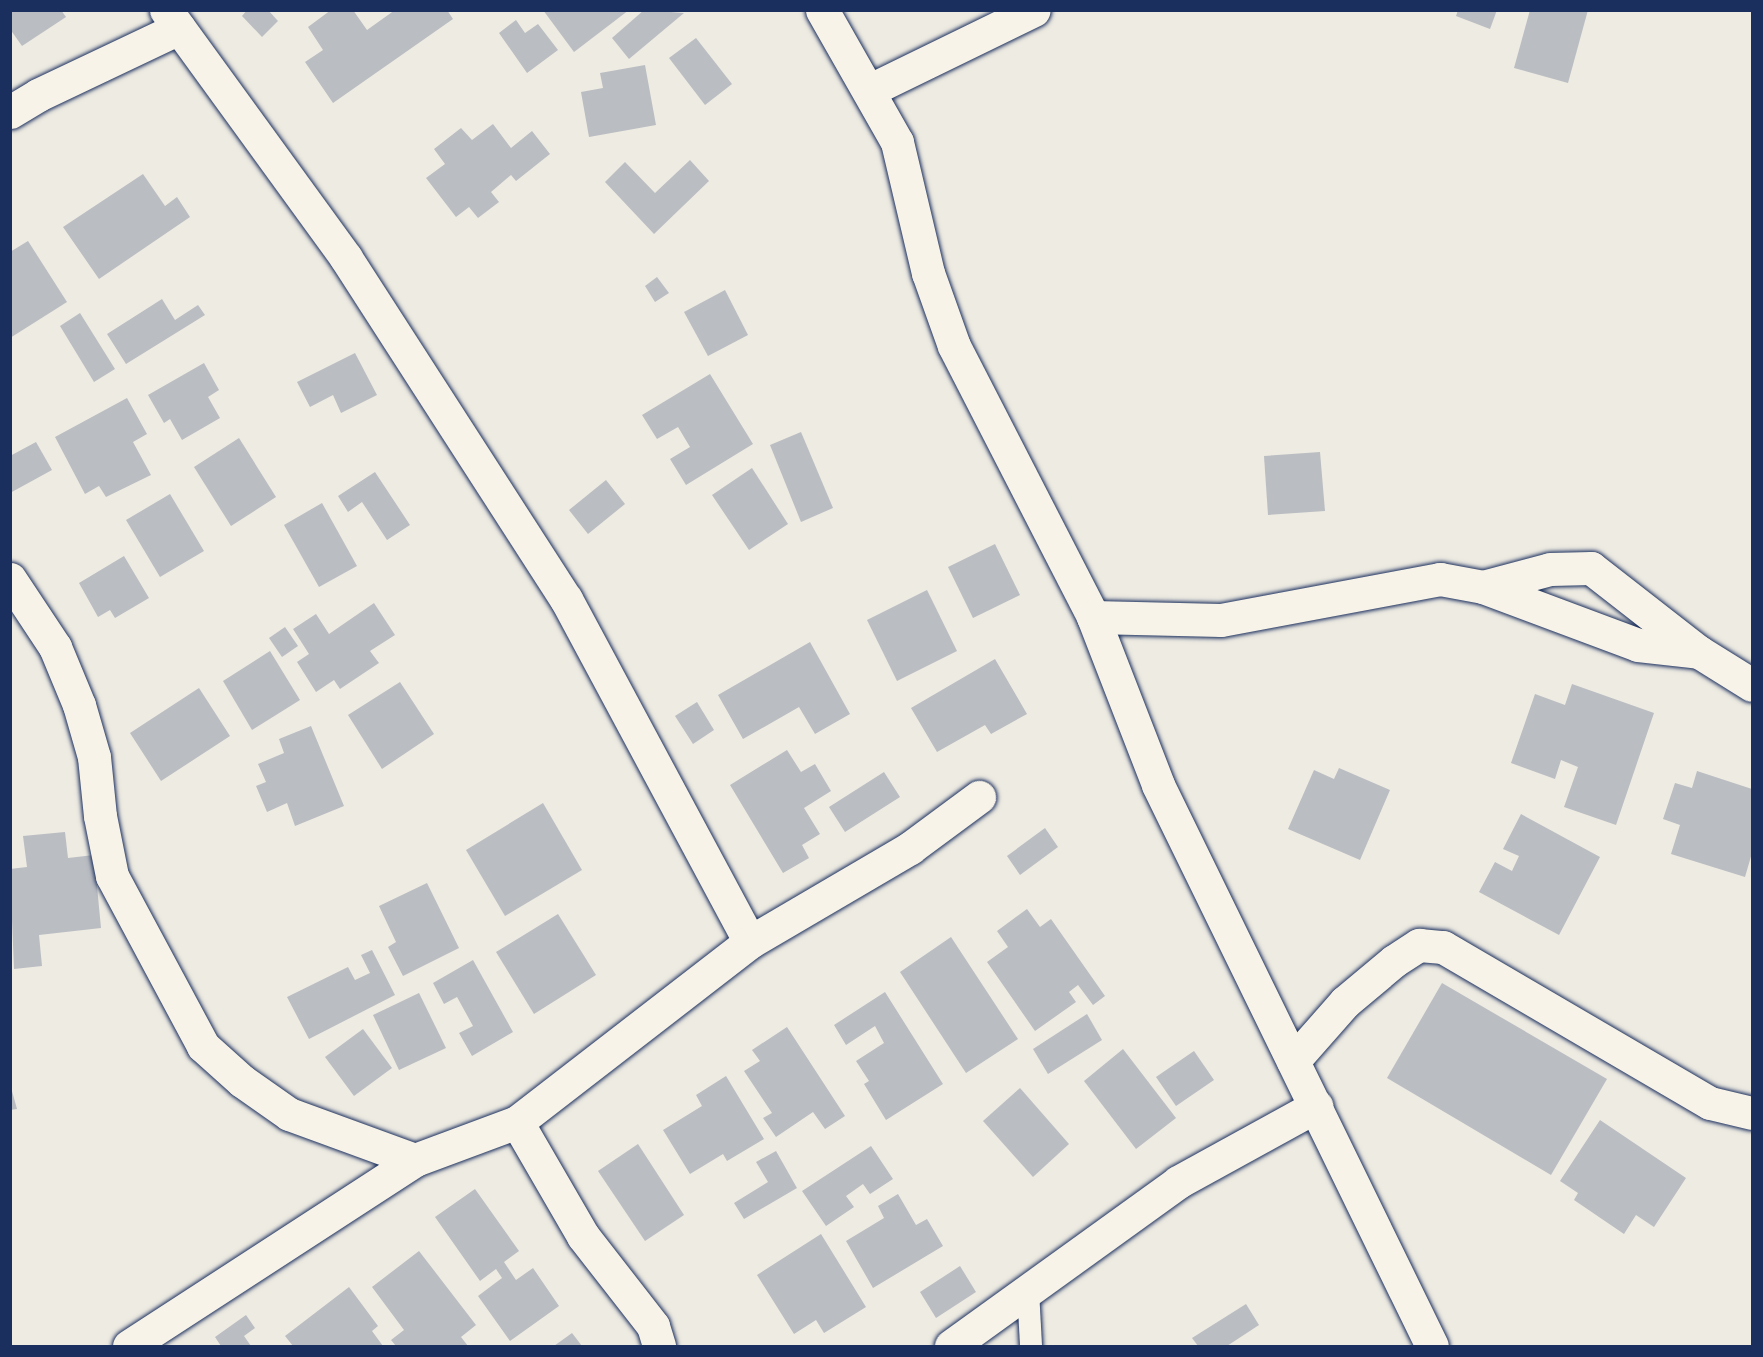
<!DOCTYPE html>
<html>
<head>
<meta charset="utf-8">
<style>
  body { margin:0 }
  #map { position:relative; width:1763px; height:1357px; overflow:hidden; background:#eeebe2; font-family:Kalam,sans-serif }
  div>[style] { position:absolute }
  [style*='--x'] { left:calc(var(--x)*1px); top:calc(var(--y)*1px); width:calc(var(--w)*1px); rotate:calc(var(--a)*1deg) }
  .building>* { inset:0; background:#babdc2 }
  .roads { filter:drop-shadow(0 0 2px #1b2f5e) drop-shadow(0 0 2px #1b2f5e) }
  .service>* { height:22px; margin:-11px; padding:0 11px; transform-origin:11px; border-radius:11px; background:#f7f3e8 }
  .minor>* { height:33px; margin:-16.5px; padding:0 16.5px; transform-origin:16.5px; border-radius:16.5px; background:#f7f3e8 }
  span { translate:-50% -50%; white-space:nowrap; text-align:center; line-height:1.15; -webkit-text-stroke:4.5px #f7f3e8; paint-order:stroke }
  .frame { position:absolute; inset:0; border:12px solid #1b2f5e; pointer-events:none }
</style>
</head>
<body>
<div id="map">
  <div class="building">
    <i style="clip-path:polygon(10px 10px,61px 10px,66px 17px,22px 46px,10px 29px)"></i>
    <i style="clip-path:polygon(247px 10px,268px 10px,278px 21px,262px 37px,242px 16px)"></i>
    <i style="clip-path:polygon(331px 10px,353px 10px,367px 30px,395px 10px,447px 10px,453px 19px,333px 103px,305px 62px,323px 50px,308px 27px)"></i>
    <i style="clip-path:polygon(543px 10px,629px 10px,574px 52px)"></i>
    <i style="clip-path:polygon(644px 10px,684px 13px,629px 59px,612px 38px)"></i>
    <i style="clip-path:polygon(1458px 10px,1497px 10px,1490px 29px,1456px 16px)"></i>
    <i style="clip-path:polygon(1530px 10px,1588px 10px,1568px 83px,1514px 68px)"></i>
    <i style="clip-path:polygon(516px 20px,525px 33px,538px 24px,558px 50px,527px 73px,499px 33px)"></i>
    <i style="clip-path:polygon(696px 38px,732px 84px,705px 105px,669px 58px)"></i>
    <i style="clip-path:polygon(645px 65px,656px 125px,589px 137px,581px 92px,603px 88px,600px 73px)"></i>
    <i style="clip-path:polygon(493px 124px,511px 148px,532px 131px,550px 154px,516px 181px,511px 175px,491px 192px,499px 202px,478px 218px,469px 207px,456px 217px,426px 178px,445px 164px,434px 149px,461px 128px,472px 140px)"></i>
    <i style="clip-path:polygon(690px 160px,709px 181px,654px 234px,605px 182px,625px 162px,655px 193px)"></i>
    <i style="clip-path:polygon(143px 174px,165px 206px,177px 197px,190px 217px,99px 279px,63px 227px)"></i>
    <i style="clip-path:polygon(28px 241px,67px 302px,10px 338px,10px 252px)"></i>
    <i style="clip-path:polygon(657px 277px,669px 293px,655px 302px,645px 286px)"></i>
    <i style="clip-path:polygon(725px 290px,748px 335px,708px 356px,684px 312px)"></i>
    <i style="clip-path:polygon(162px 299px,175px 320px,198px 305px,205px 315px,126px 364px,107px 334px)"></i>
    <i style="clip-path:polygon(80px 313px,115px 369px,94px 382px,60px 326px)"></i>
    <i style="clip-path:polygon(355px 353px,377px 395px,341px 413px,333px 395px,310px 407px,297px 382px)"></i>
    <i style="clip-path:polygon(204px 363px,219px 390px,208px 397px,220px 418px,182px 440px,170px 419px,164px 423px,148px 395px)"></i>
    <i style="clip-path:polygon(710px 374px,753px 444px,686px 485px,670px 459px,690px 447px,678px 427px,657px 439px,642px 415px)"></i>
    <i style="clip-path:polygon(127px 398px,147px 434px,133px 442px,151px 475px,106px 497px,99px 486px,85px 494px,55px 437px)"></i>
    <i style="clip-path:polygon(801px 432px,833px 508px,801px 522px,770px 445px)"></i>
    <i style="clip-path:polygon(239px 438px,276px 497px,231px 526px,194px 467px)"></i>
    <i style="clip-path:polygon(36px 442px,52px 470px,10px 493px,10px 456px)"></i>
    <i style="clip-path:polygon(1320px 452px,1325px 511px,1268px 515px,1264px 456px)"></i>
    <i style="clip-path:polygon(752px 468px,788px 524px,749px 550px,712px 495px)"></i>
    <i style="clip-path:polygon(375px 472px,410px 525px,387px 540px,362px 502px,348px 512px,338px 496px)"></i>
    <i style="clip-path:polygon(606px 480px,625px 504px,588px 534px,569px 510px)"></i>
    <i style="clip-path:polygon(170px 494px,204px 551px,160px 577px,126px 520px)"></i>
    <i style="clip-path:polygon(322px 503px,357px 566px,319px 587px,284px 525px)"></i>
    <i style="clip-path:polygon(995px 544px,1020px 595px,973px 618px,948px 567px)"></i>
    <i style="clip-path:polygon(124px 556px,149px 598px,115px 618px,110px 610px,98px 617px,79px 583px)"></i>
    <i style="clip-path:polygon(927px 590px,957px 651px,897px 681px,867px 620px)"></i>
    <i style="clip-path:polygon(374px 603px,395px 635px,370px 651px,379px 663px,340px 689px,334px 680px,316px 692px,297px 662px,309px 654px,293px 629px,316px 614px,329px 634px)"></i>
    <i style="clip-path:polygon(285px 627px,298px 646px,282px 657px,269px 638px)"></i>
    <i style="clip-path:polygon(810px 642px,850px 714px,815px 734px,799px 707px,743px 739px,718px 695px)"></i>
    <i style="clip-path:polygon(270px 651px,300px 700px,252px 730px,223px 681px)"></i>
    <i style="clip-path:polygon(995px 659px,1027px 714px,991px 734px,985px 725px,937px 752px,911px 708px)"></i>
    <i style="clip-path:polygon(400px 682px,434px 734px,382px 769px,348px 715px)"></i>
    <i style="clip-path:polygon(1572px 684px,1654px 713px,1616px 825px,1564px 807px,1578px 767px,1561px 760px,1555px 779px,1511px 763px,1535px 694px,1565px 705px)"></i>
    <i style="clip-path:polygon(199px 688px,230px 736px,161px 781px,130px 733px)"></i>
    <i style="clip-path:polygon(697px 702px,714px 730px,693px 744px,675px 716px)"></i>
    <i style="clip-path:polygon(311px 726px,344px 806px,295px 826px,287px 803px,267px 812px,256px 786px,266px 782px,258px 764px,284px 753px,279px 739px)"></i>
    <i style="clip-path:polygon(787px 750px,801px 772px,815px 764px,831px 791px,804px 808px,820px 834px,802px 845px,809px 858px,783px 873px,730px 785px)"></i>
    <i style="clip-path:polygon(1339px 768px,1390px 790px,1360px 860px,1288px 829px,1314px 770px,1334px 779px)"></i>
    <i style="clip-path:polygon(1697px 771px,1752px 789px,1752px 853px,1745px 877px,1671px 854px,1680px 825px,1663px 819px,1675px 783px,1692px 788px)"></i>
    <i style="clip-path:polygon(884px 772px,900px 797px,845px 832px,829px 807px)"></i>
    <i style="clip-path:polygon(543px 803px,582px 870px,505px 916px,466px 850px)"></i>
    <i style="clip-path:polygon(1521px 814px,1600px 857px,1559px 935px,1479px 892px,1495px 862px,1512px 871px,1519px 856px,1503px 849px)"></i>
    <i style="clip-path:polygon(1045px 828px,1058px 847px,1020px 875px,1007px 856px)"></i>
    <i style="clip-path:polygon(65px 832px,68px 858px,94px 855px,101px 928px,39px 935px,42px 966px,14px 969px,10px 869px,27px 867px,23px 836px)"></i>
    <i style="clip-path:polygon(427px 883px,459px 948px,403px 976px,388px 947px,396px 942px,379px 906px)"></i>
    <i style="clip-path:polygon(1027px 909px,1040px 927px,1051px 919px,1105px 996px,1093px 1005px,1078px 985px,1069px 992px,1076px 1002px,1035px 1031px,987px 962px,1008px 947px,997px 931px)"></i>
    <i style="clip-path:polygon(558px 914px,596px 975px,534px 1014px,496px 952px)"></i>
    <i style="clip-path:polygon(951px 937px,1018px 1039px,966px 1073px,900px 972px)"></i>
    <i style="clip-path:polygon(372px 950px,395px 995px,309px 1039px,287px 997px,348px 967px,355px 980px,370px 973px,361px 955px)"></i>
    <i style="clip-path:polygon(473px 960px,513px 1032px,472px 1056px,459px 1033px,473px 1026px,457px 997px,444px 1004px,433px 983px)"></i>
    <i style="clip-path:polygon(1442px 983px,1607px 1079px,1551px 1175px,1387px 1078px)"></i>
    <i style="clip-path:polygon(885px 992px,943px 1084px,886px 1120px,864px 1084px,869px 1081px,856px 1061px,884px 1043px,875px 1026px,846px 1045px,834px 1025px)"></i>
    <i style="clip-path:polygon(419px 993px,446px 1048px,399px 1070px,373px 1015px)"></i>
    <i style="clip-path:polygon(1087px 1014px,1102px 1040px,1048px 1074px,1033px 1049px)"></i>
    <i style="clip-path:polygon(787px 1027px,845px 1116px,825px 1129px,813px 1112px,776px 1137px,763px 1118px,772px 1113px,744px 1071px,760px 1061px,752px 1050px)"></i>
    <i style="clip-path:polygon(363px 1029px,392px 1068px,354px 1096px,325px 1057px)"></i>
    <i style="clip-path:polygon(1123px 1049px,1176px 1118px,1136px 1149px,1084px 1081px)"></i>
    <i style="clip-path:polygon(1194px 1051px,1214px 1080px,1176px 1106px,1156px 1077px)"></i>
    <i style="clip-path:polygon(726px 1076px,764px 1139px,727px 1161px,723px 1154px,690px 1174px,663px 1130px,702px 1106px,696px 1095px)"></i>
    <i style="clip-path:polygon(10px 1084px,17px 1109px,10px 1110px)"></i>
    <i style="clip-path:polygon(1020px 1088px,1069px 1144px,1033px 1177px,983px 1121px)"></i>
    <i style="clip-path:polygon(1600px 1120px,1686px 1178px,1654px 1227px,1636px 1215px,1624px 1234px,1574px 1200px,1578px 1193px,1560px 1181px)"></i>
    <i style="clip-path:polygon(638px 1144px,684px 1215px,645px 1241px,598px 1171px)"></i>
    <i style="clip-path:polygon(871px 1146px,893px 1179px,870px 1194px,863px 1184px,846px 1196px,854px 1207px,826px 1226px,802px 1191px)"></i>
    <i style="clip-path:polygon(776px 1151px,797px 1188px,744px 1219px,734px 1203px,768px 1182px,756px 1162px)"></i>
    <i style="clip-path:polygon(475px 1189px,519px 1251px,504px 1262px,516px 1280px,533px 1268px,559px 1306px,510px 1341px,478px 1296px,502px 1278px,496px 1269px,480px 1281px,435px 1217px)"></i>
    <i style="clip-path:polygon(898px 1194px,916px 1225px,927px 1219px,943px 1246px,873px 1288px,846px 1241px,884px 1218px,878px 1206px)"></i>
    <i style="clip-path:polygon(821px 1234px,866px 1307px,824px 1333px,816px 1320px,794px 1334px,757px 1275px)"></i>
    <i style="clip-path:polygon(419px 1251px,476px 1325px,461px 1337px,468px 1346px,396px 1346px,391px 1340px,404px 1330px,372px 1287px)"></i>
    <i style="clip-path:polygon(960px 1266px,976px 1292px,936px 1318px,920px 1292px)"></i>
    <i style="clip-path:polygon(349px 1287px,378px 1326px,372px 1331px,383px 1346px,293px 1346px,285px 1336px)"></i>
    <i style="clip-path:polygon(1246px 1304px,1259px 1325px,1227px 1346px,1198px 1346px,1192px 1338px)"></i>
    <i style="clip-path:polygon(246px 1315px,255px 1328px,244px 1336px,251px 1346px,221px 1346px,215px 1337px)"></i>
    <i style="clip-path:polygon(572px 1333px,582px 1346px,554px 1346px)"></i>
  </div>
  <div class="roads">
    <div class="service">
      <i style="--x:1028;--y:1290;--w:56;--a:86.9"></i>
    </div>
    <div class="minor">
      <i style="--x:166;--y:10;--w:306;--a:54"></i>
      <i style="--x:346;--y:258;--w:406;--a:57.2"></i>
      <i style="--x:566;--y:599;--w:389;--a:61.8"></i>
      <i style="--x:822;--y:10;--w:152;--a:60.4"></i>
      <i style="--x:897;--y:142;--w:135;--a:76.7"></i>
      <i style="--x:928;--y:273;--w:77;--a:70.4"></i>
      <i style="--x:954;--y:346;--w:305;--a:62.8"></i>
      <i style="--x:1093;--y:617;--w:180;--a:68.8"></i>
      <i style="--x:1158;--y:785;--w:624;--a:63.97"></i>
      <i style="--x:870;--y:90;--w:182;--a:-26"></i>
      <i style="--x:10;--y:112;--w:33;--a:-31"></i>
      <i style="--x:38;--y:95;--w:156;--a:-25.4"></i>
      <i style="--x:10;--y:579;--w:82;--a:56.5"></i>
      <i style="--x:55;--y:647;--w:63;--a:67.5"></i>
      <i style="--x:79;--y:705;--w:54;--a:73.9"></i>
      <i style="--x:94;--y:757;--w:59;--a:84.2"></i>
      <i style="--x:100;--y:816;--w:61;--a:78.7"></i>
      <i style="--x:112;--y:876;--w:193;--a:61.8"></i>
      <i style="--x:203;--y:1046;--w:52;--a:41.9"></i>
      <i style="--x:242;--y:1081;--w:57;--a:35.1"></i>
      <i style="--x:289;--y:1114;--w:134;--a:20.1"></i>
      <i style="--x:1483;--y:587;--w:69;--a:-15"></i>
      <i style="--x:1550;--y:569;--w:41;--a:-1.4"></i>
      <i style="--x:1591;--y:568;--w:137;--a:37.9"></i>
      <i style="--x:1093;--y:617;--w:128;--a:1.3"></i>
      <i style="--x:1221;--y:620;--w:223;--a:-10.6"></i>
      <i style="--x:1440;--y:579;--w:44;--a:10.5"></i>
      <i style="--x:1483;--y:587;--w:165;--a:20.5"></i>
      <i style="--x:1638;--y:645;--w:61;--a:6.5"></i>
      <i style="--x:1699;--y:652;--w:62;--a:31.9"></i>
      <i style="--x:1293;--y:1061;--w:79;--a:-48.6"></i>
      <i style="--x:1345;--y:1002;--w:64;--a:-39.9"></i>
      <i style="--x:1394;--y:961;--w:30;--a:-33"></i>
      <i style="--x:1419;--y:945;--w:24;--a:5"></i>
      <i style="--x:1443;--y:947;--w:309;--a:30.3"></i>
      <i style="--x:1710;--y:1103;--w:43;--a:13.4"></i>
      <i style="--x:517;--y:1122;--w:132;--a:59.9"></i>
      <i style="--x:583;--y:1236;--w:114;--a:52.1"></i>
      <i style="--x:653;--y:1326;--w:21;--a:73"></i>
      <i style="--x:129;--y:1346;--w:341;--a:-33"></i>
      <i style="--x:415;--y:1160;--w:109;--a:-20.4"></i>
      <i style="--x:517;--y:1122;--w:294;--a:-37.7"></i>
      <i style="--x:750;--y:942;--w:186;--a:-30.4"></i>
      <i style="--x:910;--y:848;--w:86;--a:-36.5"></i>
      <i style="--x:951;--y:1346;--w:280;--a:-35.8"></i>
      <i style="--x:1178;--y:1182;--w:158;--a:-28.8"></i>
    </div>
  </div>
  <div class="frame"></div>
</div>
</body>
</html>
